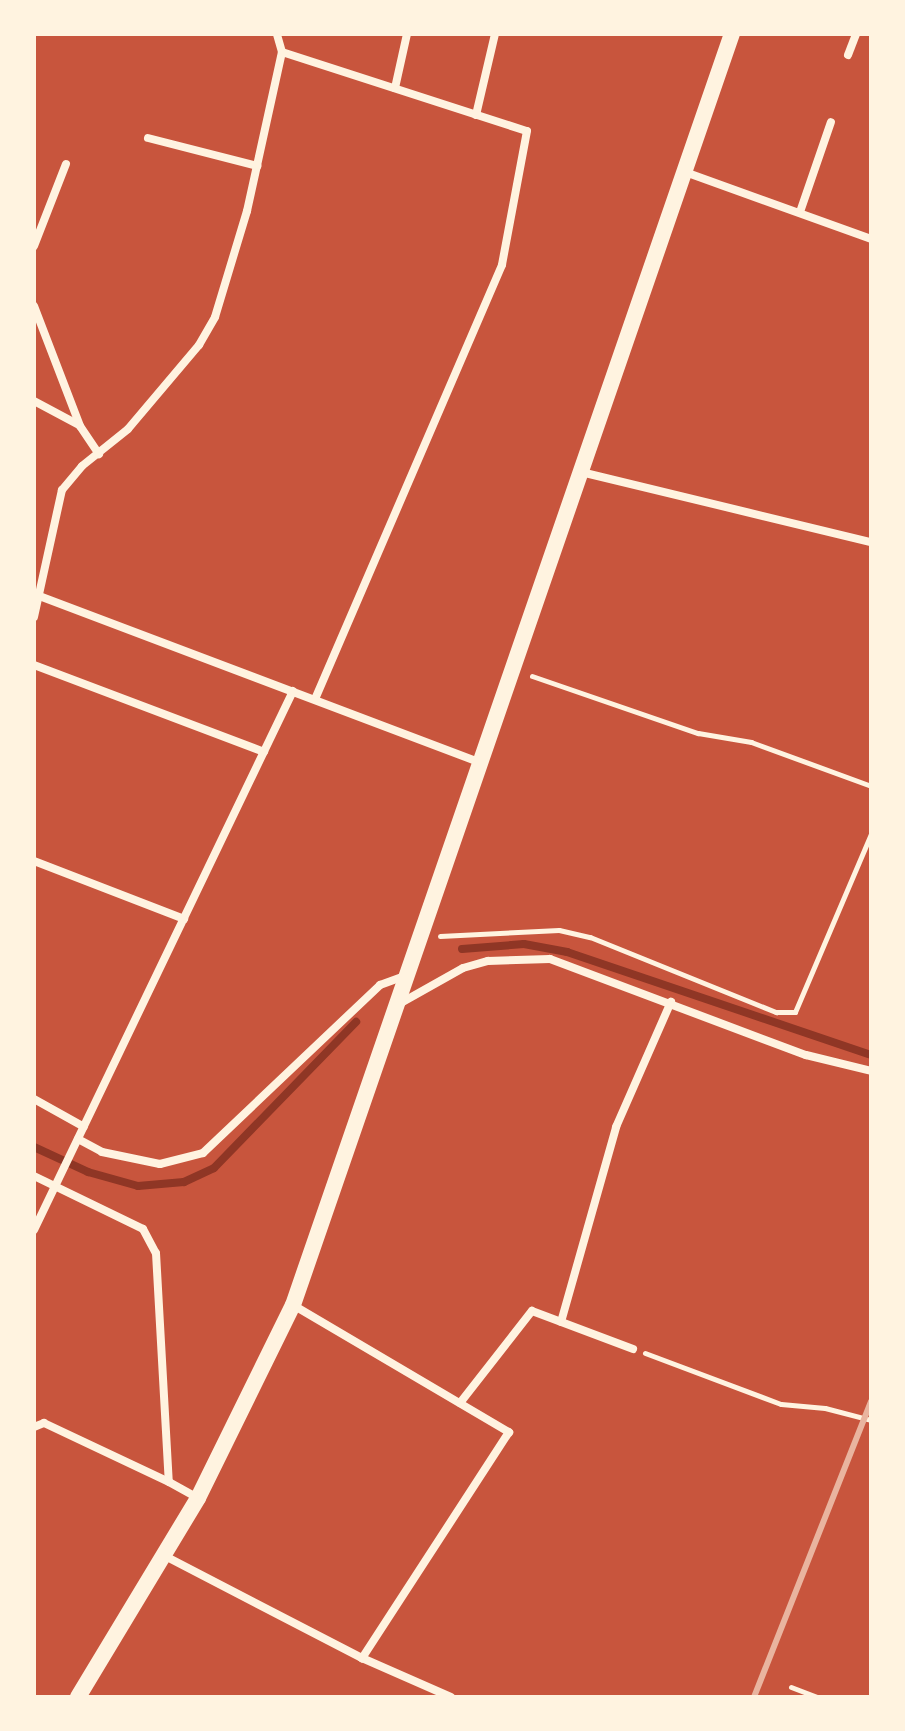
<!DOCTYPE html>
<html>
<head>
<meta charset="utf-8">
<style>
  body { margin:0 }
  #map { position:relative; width:905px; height:1731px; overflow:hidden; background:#c8553d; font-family:Signika,sans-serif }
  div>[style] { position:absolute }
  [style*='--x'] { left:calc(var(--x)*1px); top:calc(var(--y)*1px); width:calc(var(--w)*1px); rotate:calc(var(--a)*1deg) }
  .stream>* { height:8px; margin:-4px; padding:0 4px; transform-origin:4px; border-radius:4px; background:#8f3625 }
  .path>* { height:5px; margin:-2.5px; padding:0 2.5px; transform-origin:2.5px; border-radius:2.5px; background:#fff3e0 }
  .minor>* { height:8px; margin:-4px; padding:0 4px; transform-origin:4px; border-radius:4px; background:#fff3e0 }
  .secondary>* { height:16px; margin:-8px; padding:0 8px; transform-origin:8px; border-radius:8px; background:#fff3e0 }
  .rail>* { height:6px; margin:-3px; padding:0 3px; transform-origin:3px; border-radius:3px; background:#e9b49f }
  span { translate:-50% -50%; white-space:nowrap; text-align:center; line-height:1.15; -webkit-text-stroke:6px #fff3e0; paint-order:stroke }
  .frame { position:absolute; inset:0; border:36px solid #fff3e0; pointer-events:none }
</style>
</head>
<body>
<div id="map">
  <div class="stream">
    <i style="--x:462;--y:949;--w:62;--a:-4.6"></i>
    <i style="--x:524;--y:944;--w:44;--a:10.5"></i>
    <i style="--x:567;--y:952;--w:321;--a:18.7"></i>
    <i style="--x:34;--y:1147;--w:60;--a:24.8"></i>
    <i style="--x:88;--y:1172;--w:52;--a:15.6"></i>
    <i style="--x:138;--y:1186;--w:46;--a:-5"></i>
    <i style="--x:184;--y:1182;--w:33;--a:-25"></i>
    <i style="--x:214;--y:1168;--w:204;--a:-45.8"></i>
  </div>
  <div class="path">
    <i style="--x:532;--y:676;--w:176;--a:19"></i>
    <i style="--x:698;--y:733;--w:54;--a:9.6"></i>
    <i style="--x:751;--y:742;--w:128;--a:20.1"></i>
    <i style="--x:440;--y:936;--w:119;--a:-2.9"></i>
    <i style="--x:559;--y:930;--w:32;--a:13"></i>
    <i style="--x:590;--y:937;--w:201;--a:22"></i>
    <i style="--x:776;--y:1012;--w:19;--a:0"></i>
    <i style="--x:795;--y:1012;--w:194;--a:-66.9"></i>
    <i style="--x:645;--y:1353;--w:145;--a:20.6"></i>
    <i style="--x:781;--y:1404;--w:44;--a:5.2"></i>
    <i style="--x:825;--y:1408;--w:48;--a:14.6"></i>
    <i style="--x:791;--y:1687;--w:28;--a:21"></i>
  </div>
  <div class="minor">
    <i style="--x:282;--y:52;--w:257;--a:17.9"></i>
    <i style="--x:527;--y:131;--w:136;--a:100.6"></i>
    <i style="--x:502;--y:265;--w:473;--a:113.3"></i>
    <i style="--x:848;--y:55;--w:22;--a:-69"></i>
    <i style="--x:395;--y:88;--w:55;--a:-77.5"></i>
    <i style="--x:476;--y:115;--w:83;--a:-76.8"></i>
    <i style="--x:148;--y:138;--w:113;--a:14.4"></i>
    <i style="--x:685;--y:172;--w:198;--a:19.8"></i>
    <i style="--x:800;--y:212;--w:95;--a:-71"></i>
    <i style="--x:34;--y:246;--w:88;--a:-68.7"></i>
    <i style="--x:34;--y:306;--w:129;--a:69"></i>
    <i style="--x:80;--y:426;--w:34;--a:56"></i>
    <i style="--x:34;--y:401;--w:51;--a:28.1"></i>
    <i style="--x:581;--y:472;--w:298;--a:13.6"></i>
    <i style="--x:34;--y:594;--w:476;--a:20.7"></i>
    <i style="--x:34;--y:617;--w:130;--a:-77.6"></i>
    <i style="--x:62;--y:490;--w:31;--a:-50"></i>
    <i style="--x:82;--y:466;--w:59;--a:-38.8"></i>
    <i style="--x:128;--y:429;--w:110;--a:-49.8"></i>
    <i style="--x:199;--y:345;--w:32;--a:-60"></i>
    <i style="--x:215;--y:317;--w:111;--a:-73.2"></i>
    <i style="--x:247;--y:211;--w:163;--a:-77.6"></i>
    <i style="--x:282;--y:52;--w:19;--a:-106"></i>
    <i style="--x:34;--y:665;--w:246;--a:20.7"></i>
    <i style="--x:34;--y:861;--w:161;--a:21.1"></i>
    <i style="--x:399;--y:1004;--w:73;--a:-29.4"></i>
    <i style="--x:463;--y:968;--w:26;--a:-16"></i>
    <i style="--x:488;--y:961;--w:62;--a:-1.8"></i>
    <i style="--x:550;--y:959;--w:273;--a:20.6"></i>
    <i style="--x:806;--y:1055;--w:67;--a:13.8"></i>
    <i style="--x:34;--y:1099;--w:57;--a:29.2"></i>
    <i style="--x:78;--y:1139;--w:27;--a:28"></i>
    <i style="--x:102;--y:1152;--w:59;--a:11.7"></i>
    <i style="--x:160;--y:1164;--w:44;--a:-14.3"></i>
    <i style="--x:203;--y:1153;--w:244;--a:-43.5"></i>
    <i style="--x:380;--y:985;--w:27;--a:-20"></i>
    <i style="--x:34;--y:1176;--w:121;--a:25.9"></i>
    <i style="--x:143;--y:1229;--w:27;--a:62"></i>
    <i style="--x:156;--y:1253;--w:229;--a:86.8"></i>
    <i style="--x:169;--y:1482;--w:33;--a:29"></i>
    <i style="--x:34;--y:1230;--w:598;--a:-64.33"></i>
    <i style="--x:293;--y:1305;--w:251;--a:30.5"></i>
    <i style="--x:509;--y:1432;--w:270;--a:123"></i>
    <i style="--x:561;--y:1322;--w:203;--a:-74.2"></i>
    <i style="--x:616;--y:1127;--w:137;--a:-66.3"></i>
    <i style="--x:460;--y:1403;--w:117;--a:-52"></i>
    <i style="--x:532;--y:1311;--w:108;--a:20.6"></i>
    <i style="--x:34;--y:1427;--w:11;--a:-22"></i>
    <i style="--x:44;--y:1423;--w:138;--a:25.3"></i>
    <i style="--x:165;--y:1556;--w:222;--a:27.4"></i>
    <i style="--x:362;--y:1658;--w:97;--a:23.7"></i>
  </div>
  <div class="secondary">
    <i style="--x:78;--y:1697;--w:232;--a:-58.9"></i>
    <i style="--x:198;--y:1498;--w:215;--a:-63.8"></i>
    <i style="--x:293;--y:1305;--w:1345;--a:-70.95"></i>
  </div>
  <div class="rail">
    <i style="--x:754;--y:1697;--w:318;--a:-68.4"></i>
  </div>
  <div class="frame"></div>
</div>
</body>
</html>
